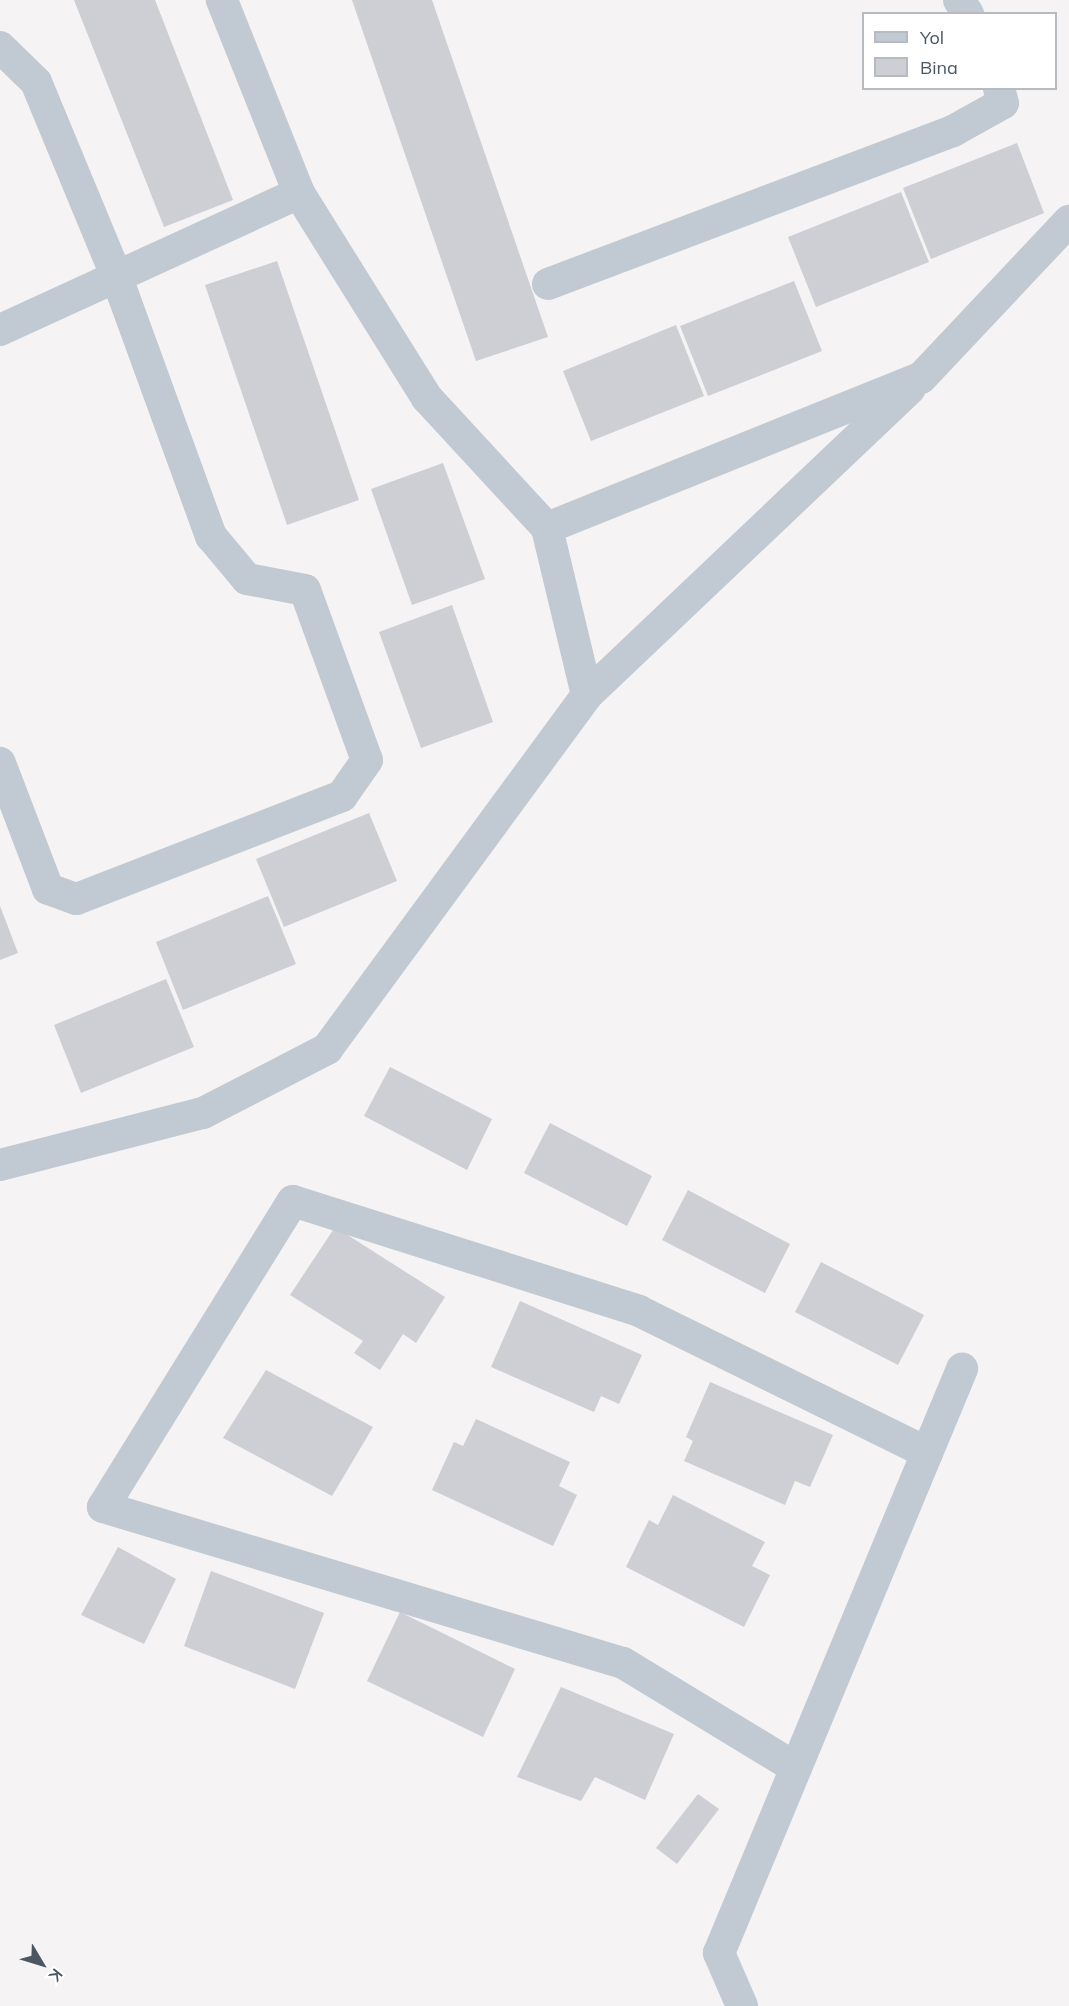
<!DOCTYPE html>
<html>
<head>
<meta charset="utf-8">
<style>
  body { margin:0 }
  #map { position:relative; width:1069px; height:2006px; overflow:hidden; background:#f5f3f3; font-family:Mulish,sans-serif }
  div>[style] { position:absolute }
  [style*='--x'] { left:calc(var(--x)*1px); top:calc(var(--y)*1px); width:calc(var(--w)*1px); rotate:calc(var(--a)*1deg) }
  .building>* { inset:0; background:#cdcfd5 }
  .minor>* { height:32px; margin:-16px; padding:0 16px; transform-origin:16px; border-radius:16px; background:#c1cad2 }
  span { translate:-50% -50%; white-space:nowrap; text-align:center; line-height:1.15; -webkit-text-stroke:4.5px #fff; paint-order:stroke }
  .legend { position:absolute; left:862px; top:12px; width:195px; height:78px; box-sizing:border-box; background:#fff; border:2px solid #b7bbc0; margin:0; padding:8px 10px; list-style:none; font-size:18px; color:#4a5661 }
  .legend li { display:flex; align-items:center; gap:12px; height:30px }
  .legend b { width:30px; border:2px solid #b7bbc0 }
  .north { position:absolute; left:12px; top:1934px; width:60px; height:60px; -webkit-text-stroke:4px #fff; paint-order:stroke; rotate:128deg; font-size:16px; font-weight:700; line-height:24px; text-align:center; color:#4a5661 }
  .north::after { content:''; display:block; margin:auto; width:21px; height:27px; background:#4a5661; clip-path:polygon(50% 0,100% 100%,50% 72%,0 100%) }
</style>
</head>
<body>
<div id="map">
  <div class="building">
    <i style="clip-path:polygon(74px 0,155px 0,233px 200px,164px 227px)"></i>
    <i style="clip-path:polygon(352px 0,432px 0,548px 337px,476px 361px)"></i>
    <i style="clip-path:polygon(1017px 143px,1044px 213px,931px 259px,903px 188px)"></i>
    <i style="clip-path:polygon(901px 192px,929px 262px,816px 307px,788px 237px)"></i>
    <i style="clip-path:polygon(277px 261px,359px 500px,287px 525px,205px 285px)"></i>
    <i style="clip-path:polygon(794px 281px,822px 351px,708px 396px,680px 326px)"></i>
    <i style="clip-path:polygon(676px 325px,704px 396px,591px 441px,563px 371px)"></i>
    <i style="clip-path:polygon(443px 463px,485px 579px,412px 605px,371px 489px)"></i>
    <i style="clip-path:polygon(452px 605px,493px 722px,421px 748px,379px 632px)"></i>
    <i style="clip-path:polygon(369px 813px,397px 881px,284px 927px,256px 859px)"></i>
    <i style="clip-path:polygon(268px 896px,296px 964px,183px 1010px,156px 942px)"></i>
    <i style="clip-path:polygon(0 906px,18px 953px,0 960px)"></i>
    <i style="clip-path:polygon(166px 979px,194px 1047px,81px 1093px,54px 1025px)"></i>
    <i style="clip-path:polygon(390px 1067px,492px 1119px,467px 1170px,364px 1116px)"></i>
    <i style="clip-path:polygon(550px 1123px,652px 1176px,627px 1226px,524px 1173px)"></i>
    <i style="clip-path:polygon(688px 1190px,790px 1244px,765px 1293px,662px 1240px)"></i>
    <i style="clip-path:polygon(335px 1227px,445px 1297px,416px 1343px,403px 1334px,380px 1370px,354px 1353px,363px 1341px,290px 1295px)"></i>
    <i style="clip-path:polygon(821px 1262px,924px 1315px,898px 1365px,795px 1312px)"></i>
    <i style="clip-path:polygon(520px 1301px,642px 1355px,619px 1404px,601px 1396px,594px 1412px,491px 1367px)"></i>
    <i style="clip-path:polygon(266px 1370px,373px 1427px,332px 1496px,223px 1438px)"></i>
    <i style="clip-path:polygon(710px 1382px,833px 1435px,810px 1487px,795px 1481px,785px 1505px,684px 1461px,693px 1441px,686px 1437px)"></i>
    <i style="clip-path:polygon(476px 1419px,570px 1462px,559px 1486px,577px 1495px,553px 1546px,432px 1490px,454px 1442px,463px 1446px)"></i>
    <i style="clip-path:polygon(673px 1495px,765px 1542px,752px 1566px,770px 1575px,744px 1627px,626px 1567px,649px 1520px,658px 1525px)"></i>
    <i style="clip-path:polygon(118px 1547px,176px 1579px,144px 1644px,81px 1615px)"></i>
    <i style="clip-path:polygon(211px 1571px,324px 1613px,295px 1689px,184px 1646px)"></i>
    <i style="clip-path:polygon(400px 1612px,515px 1669px,483px 1737px,367px 1681px)"></i>
    <i style="clip-path:polygon(561px 1687px,674px 1734px,645px 1800px,595px 1777px,581px 1801px,517px 1777px)"></i>
    <i style="clip-path:polygon(698px 1794px,719px 1809px,677px 1864px,656px 1848px)"></i>
  </div>
  <div class="minor">
    <i style="--x:959;--y:0;--w:17;--a:57"></i>
    <i style="--x:0;--y:47;--w:50;--a:44.2"></i>
    <i style="--x:36;--y:82;--w:212;--a:67.5"></i>
    <i style="--x:117;--y:278;--w:275;--a:70"></i>
    <i style="--x:211;--y:536;--w:56;--a:50.1"></i>
    <i style="--x:247;--y:579;--w:59;--a:10.7"></i>
    <i style="--x:305;--y:590;--w:181;--a:70"></i>
    <i style="--x:367;--y:760;--w:44;--a:124.8"></i>
    <i style="--x:342;--y:796;--w:285;--a:158.8"></i>
    <i style="--x:76;--y:899;--w:30;--a:-160"></i>
    <i style="--x:48;--y:889;--w:135;--a:-110.9"></i>
    <i style="--x:548;--y:284;--w:433;--a:-20.7"></i>
    <i style="--x:953;--y:131;--w:57;--a:-29.2"></i>
    <i style="--x:1003;--y:103;--w:16;--a:-105"></i>
    <i style="--x:0;--y:330;--w:329;--a:-24.6"></i>
    <i style="--x:547;--y:528;--w:403;--a:-21.9"></i>
    <i style="--x:921;--y:378;--w:216;--a:-46.7"></i>
    <i style="--x:587;--y:695;--w:445;--a:-43.5"></i>
    <i style="--x:0;--y:1165;--w:210;--a:-14.4"></i>
    <i style="--x:203;--y:1113;--w:140;--a:-27.3"></i>
    <i style="--x:327;--y:1049;--w:439;--a:-53.7"></i>
    <i style="--x:587;--y:695;--w:172;--a:-103.5"></i>
    <i style="--x:547;--y:528;--w:177;--a:-132.7"></i>
    <i style="--x:427;--y:398;--w:242;--a:-122"></i>
    <i style="--x:299;--y:193;--w:208;--a:-111.8"></i>
    <i style="--x:796;--y:1768;--w:202;--a:-148.7"></i>
    <i style="--x:623;--y:1663;--w:543;--a:-163.3"></i>
    <i style="--x:103;--y:1507;--w:360;--a:-58.2"></i>
    <i style="--x:293;--y:1201;--w:363;--a:17.6"></i>
    <i style="--x:639;--y:1311;--w:321;--a:26.2"></i>
    <i style="--x:742;--y:2006;--w:58;--a:-113.5"></i>
    <i style="--x:719;--y:1953;--w:633;--a:-67.41"></i>
  </div>
  <ul class="legend">
  <li><b style="height:8px;background:#c1cad2"></b>Yol</li>
  <li><b style="height:16px;background:#cdcfd5"></b>Bina</li>
  </ul>
  <div class="north">K</div>
</div>
</body>
</html>
